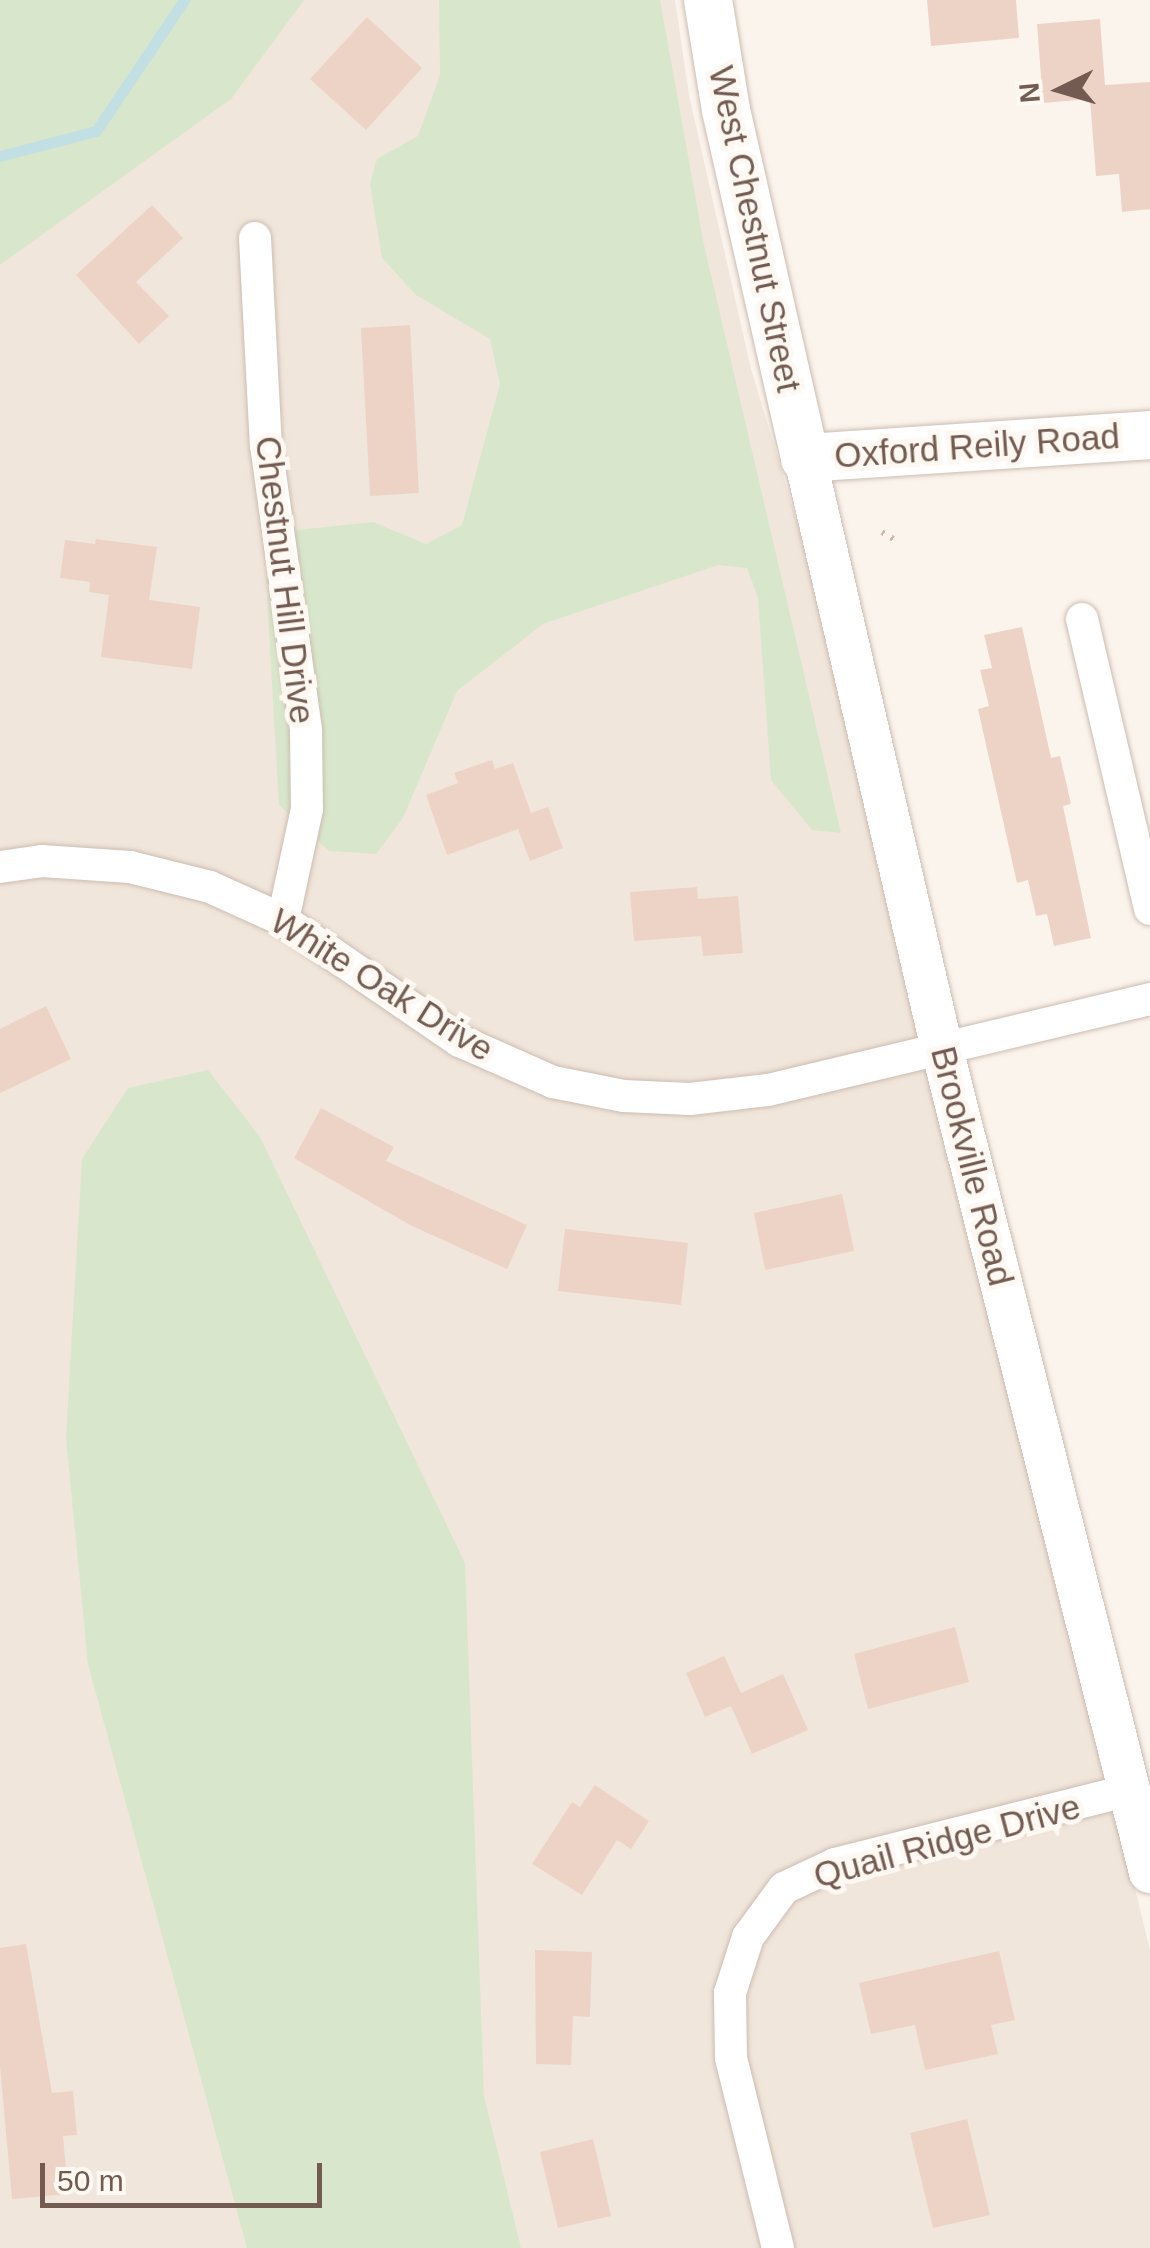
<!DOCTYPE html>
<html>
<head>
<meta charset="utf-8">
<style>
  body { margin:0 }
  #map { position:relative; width:1150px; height:2248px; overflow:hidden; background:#fbf4ec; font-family:Arial,sans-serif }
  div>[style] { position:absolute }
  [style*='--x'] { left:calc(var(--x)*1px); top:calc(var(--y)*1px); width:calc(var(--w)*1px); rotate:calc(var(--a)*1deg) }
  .residential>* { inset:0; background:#f1e6db }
  .green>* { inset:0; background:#d8e7cb }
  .stream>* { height:11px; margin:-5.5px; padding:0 5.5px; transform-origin:5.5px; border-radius:5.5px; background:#c2e0e3 }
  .building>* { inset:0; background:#edd3c6 }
  .path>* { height:6px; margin-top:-3px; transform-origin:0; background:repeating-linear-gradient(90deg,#d2b6a9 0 2.5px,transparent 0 10.5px) }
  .roads { filter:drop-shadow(0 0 2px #ccbcb2) drop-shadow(0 0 2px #ccbcb2) }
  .minor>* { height:32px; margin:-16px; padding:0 16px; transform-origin:16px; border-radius:16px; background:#fff }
  .tertiary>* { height:42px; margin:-21px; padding:0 21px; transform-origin:21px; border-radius:21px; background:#fff }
  .secondary>* { height:48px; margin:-24px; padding:0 24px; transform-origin:24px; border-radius:24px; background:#fff }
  span { translate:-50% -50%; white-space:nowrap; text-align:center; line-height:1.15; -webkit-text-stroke:10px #fdf8f2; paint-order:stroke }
  .street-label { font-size:35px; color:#735b51 }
  .north { position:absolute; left:1010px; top:40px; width:100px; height:100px; -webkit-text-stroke:8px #fdf8f2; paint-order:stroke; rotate:265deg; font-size:28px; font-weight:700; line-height:40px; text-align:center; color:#735b51 }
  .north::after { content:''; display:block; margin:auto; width:35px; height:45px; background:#735b51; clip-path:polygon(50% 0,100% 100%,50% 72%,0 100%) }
  .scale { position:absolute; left:40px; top:2163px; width:282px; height:45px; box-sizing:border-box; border:5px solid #735b51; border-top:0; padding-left:12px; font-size:30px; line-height:35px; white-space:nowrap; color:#735b51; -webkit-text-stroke:8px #fdf8f2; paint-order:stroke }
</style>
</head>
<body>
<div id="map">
  <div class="residential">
    <i style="clip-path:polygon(0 0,675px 0,689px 95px,751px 369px,817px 588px,1150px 1950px,1150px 2248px,0 2248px)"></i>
  </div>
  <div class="green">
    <i style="clip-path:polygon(0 0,304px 0,231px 99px,0 265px)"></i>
    <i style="clip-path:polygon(439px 0,660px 0,704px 245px,841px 833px,812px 830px,771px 780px,758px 598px,747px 568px,718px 565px,543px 624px,457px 691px,403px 818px,376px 854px,329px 851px,279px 805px,266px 578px,297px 530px,373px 522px,426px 544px,462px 525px,500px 384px,490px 339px,416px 295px,382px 258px,370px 184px,377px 159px,418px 136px,440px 75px)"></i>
    <i style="clip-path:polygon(208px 1070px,260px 1137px,465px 1563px,484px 2096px,521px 2248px,247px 2248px,88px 1664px,66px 1438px,82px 1159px,128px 1088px)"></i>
  </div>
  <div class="stream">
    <i style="--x:0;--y:156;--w:99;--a:-14.6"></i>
    <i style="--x:96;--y:131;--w:158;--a:-56.1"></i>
  </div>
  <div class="building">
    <i style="clip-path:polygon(927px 0,1016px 0,1019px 38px,931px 46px)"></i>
    <i style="clip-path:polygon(367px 17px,422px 68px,366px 130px,310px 79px)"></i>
    <i style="clip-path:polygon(1100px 19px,1105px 85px,1150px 82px,1150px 209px,1122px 212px,1119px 174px,1096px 176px,1090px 99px,1043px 103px,1037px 24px)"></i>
    <i style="clip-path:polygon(152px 205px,183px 238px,136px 282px,169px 316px,139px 344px,76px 275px)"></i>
    <i style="clip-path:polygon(410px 325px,419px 493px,370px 496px,361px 328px)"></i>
    <i style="clip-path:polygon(96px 539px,157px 547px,149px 600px,200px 607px,192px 669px,101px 657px,109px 595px,89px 592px,90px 582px,60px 578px,65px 540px,95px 544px)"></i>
    <i style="clip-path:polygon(1022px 627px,1051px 758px,1060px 756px,1071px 804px,1063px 806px,1091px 938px,1054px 946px,1047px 914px,1036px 916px,1028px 880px,1017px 883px,978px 709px,989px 706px,980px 670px,992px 668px,984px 635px)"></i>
    <i style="clip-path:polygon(492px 760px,495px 769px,513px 763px,531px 813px,548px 807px,563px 848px,530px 861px,518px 829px,447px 855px,426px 795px,458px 783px,454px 773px)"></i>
    <i style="clip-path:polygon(697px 887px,698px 899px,738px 896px,743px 953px,703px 956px,701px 936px,634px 941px,630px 892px)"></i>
    <i style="clip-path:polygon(46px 1006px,71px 1059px,0 1093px,0 1029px)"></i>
    <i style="clip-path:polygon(321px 1108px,394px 1147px,386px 1161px,527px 1225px,507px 1269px,410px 1225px,294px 1158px)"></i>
    <i style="clip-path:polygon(842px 1194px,854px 1251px,765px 1270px,754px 1213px)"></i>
    <i style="clip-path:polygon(565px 1229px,688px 1243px,681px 1305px,558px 1291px)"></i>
    <i style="clip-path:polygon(955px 1627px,969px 1682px,868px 1709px,854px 1654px)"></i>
    <i style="clip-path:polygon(724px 1656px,741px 1693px,783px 1674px,808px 1730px,752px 1754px,731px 1706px,705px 1717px,686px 1673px)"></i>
    <i style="clip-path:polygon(595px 1785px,649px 1821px,631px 1849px,617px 1840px,582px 1895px,532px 1864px,572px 1802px,580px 1807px)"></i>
    <i style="clip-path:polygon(26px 1944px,52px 2093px,73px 2091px,77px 2135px,63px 2136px,68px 2194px,12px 2199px,0 2066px,0 1948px)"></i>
    <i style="clip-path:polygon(535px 1950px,592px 1952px,590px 2017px,573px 2016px,571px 2065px,536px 2064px)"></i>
    <i style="clip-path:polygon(999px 1951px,1015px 2020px,991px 2025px,998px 2054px,925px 2070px,915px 2025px,871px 2034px,859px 1983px)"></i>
    <i style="clip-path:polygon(967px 2119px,990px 2215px,933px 2228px,910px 2133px)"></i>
    <i style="clip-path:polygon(593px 2139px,611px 2216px,558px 2228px,540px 2152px)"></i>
  </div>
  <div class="path">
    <i style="--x:882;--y:532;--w:19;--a:32"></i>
  </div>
  <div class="roads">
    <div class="minor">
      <i style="--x:255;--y:238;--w:207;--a:87"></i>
      <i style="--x:266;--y:445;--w:289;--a:82"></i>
      <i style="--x:306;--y:731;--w:78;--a:89.3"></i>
      <i style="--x:307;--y:809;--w:114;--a:102.2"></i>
      <i style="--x:1082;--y:619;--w:298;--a:76.8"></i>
      <i style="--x:0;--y:867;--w:42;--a:-8.1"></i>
      <i style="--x:42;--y:861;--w:88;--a:3.9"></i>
      <i style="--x:130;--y:867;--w:82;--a:14"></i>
      <i style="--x:210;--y:887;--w:80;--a:24.3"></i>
      <i style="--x:283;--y:920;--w:214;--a:34.4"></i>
      <i style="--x:460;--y:1041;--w:102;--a:23.8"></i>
      <i style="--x:553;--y:1082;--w:72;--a:11.2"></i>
      <i style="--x:624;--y:1096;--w:66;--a:2.6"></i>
      <i style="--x:690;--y:1099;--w:79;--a:-6.6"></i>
      <i style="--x:768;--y:1090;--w:393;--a:-13.4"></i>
      <i style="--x:778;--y:2248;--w:196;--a:-103.9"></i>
      <i style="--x:731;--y:2058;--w:65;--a:-90.9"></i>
      <i style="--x:730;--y:1993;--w:59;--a:-72.2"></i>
      <i style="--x:748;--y:1937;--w:61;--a:-53.7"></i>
      <i style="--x:784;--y:1888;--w:56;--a:-25.2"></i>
      <i style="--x:835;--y:1864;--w:304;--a:-14.1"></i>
    </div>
    <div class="tertiary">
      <i style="--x:805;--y:458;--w:607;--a:76.95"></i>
      <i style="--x:942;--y:1049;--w:849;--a:75.82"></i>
    </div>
    <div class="secondary">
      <i style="--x:708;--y:0;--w:111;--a:80.7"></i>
      <i style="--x:726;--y:110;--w:357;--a:77.2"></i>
      <i style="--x:805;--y:458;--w:346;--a:-3.8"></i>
    </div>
  </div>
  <div class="street-label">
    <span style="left:755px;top:229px;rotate:78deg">West Chestnut Street</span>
    <span style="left:977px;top:446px;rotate:-4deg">Oxford Reily Road</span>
    <span style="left:285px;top:580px;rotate:83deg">Chestnut Hill Drive</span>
    <span style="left:382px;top:985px;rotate:32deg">White Oak Drive</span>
    <span style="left:972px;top:1166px;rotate:76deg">Brookville Road</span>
    <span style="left:947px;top:1841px;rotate:-15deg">Quail Ridge Drive</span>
  </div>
  <div class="north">N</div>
  <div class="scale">50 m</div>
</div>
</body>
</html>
